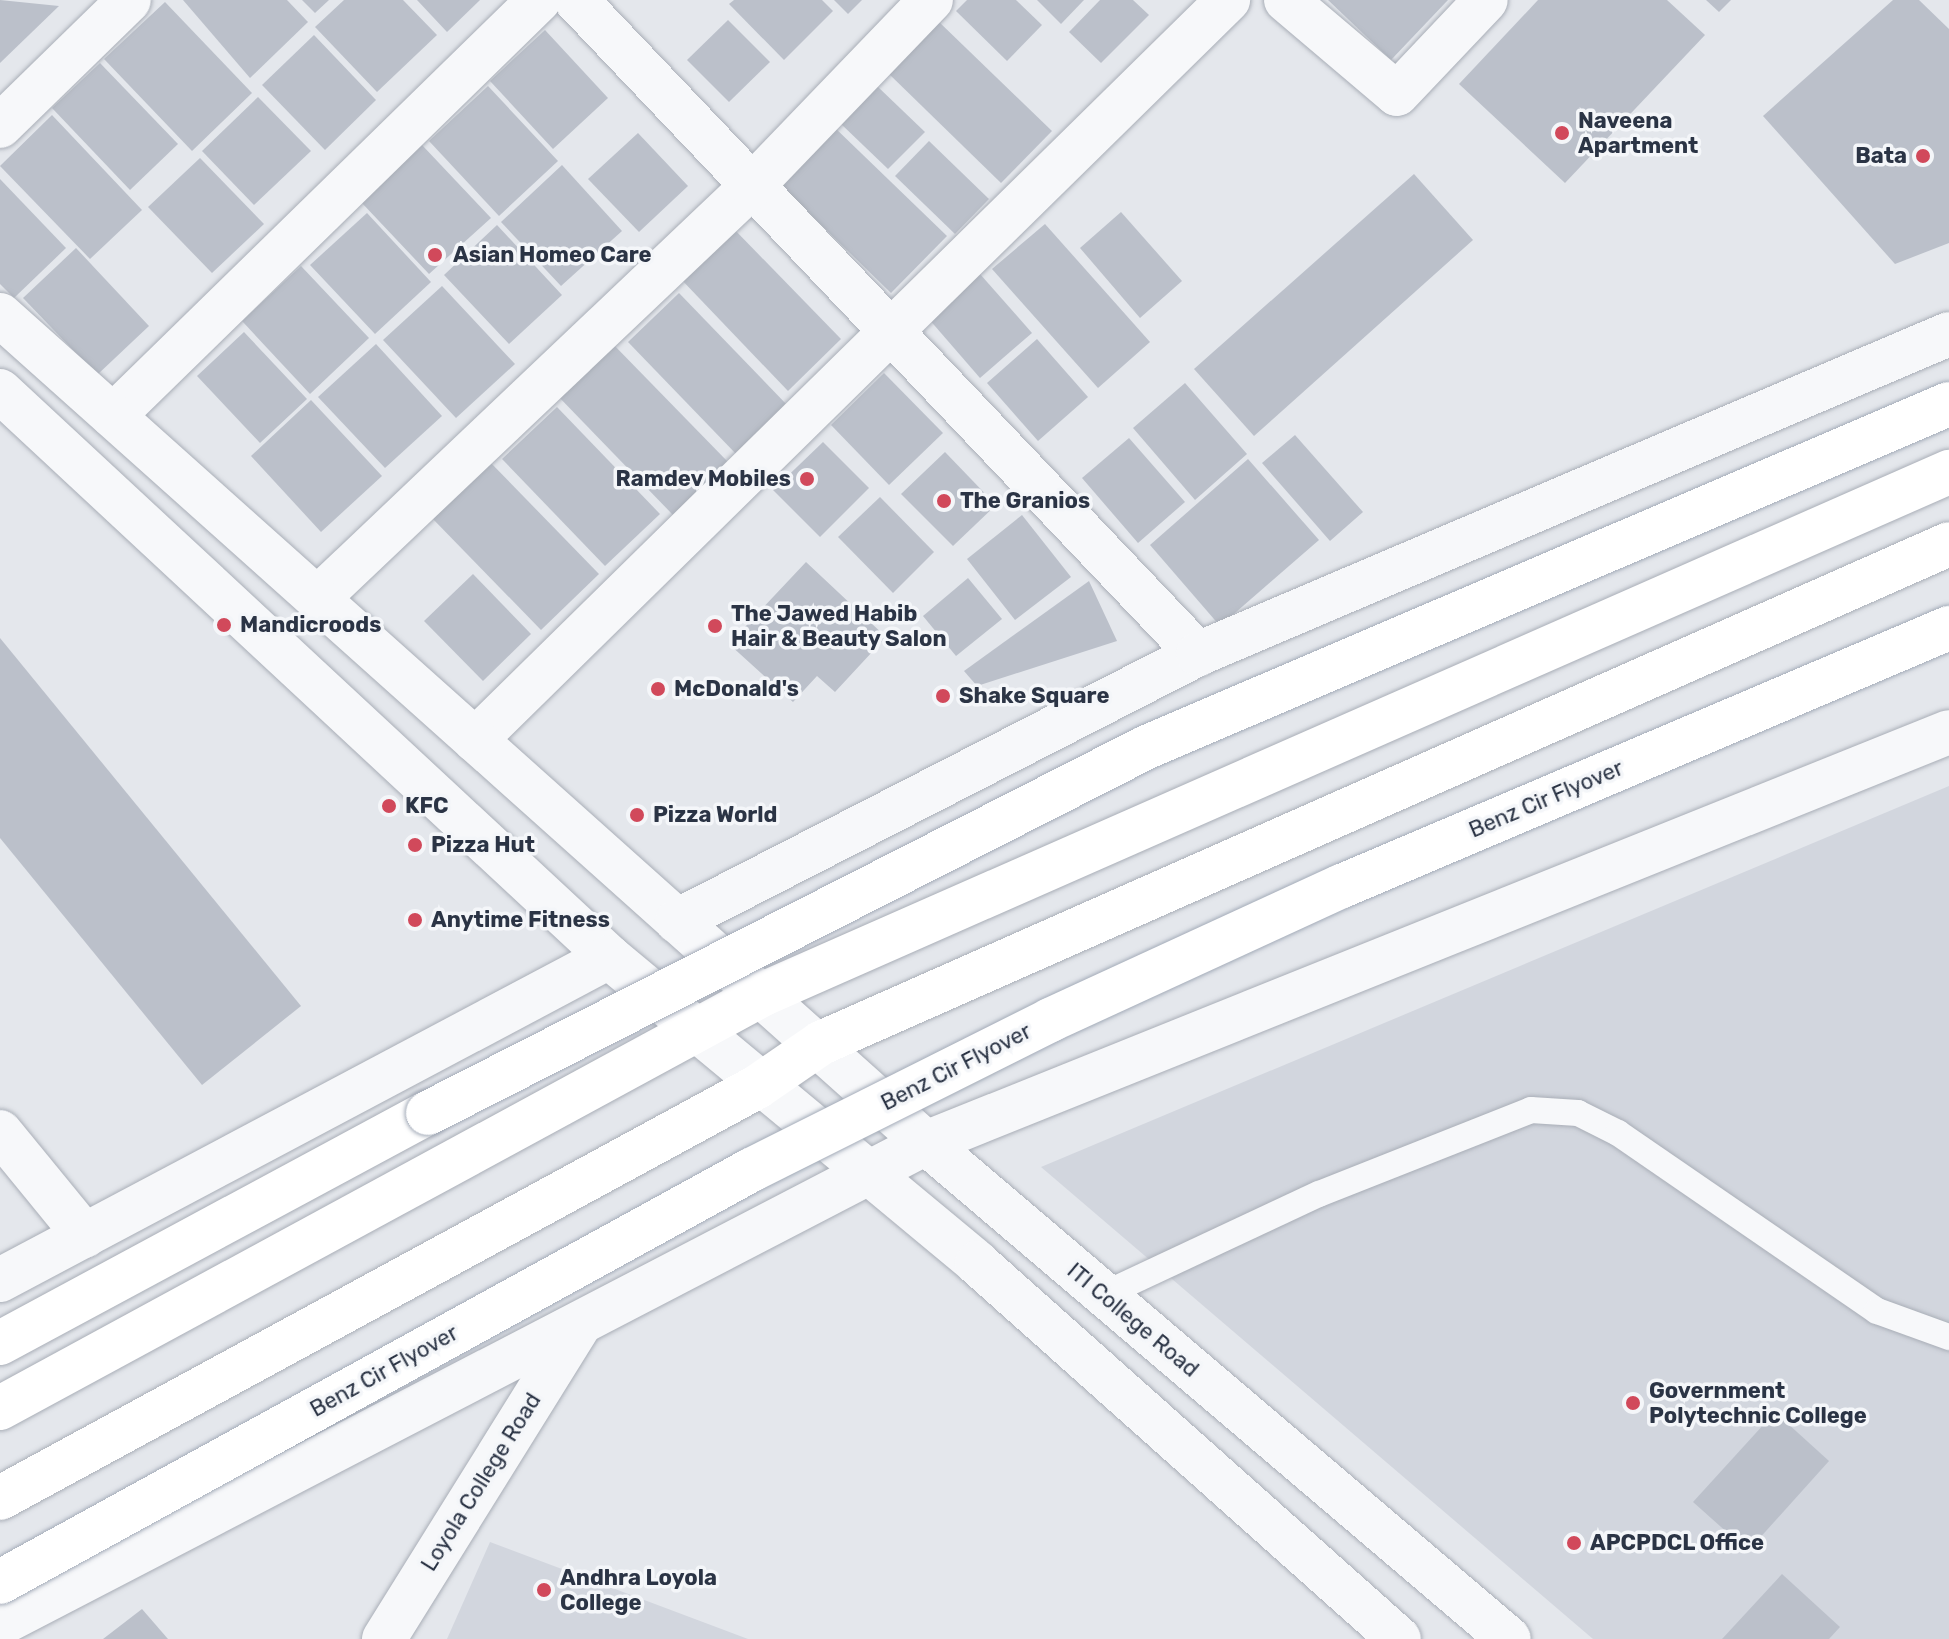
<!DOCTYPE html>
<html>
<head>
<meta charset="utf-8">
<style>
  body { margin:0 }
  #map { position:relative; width:1949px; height:1639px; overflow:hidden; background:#e4e7ec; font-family:Rubik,sans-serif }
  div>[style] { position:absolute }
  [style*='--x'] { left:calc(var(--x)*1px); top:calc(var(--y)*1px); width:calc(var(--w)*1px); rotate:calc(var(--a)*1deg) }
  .built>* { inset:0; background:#d2d6de }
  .building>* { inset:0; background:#bbc0ca }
  .roads { filter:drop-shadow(0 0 2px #a9aeb7) drop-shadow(0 0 2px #a9aeb7) }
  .service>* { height:26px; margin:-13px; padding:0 13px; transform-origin:13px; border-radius:13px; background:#f7f8fa }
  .minor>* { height:44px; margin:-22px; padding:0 22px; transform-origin:22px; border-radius:22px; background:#f7f8fa }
  .tertiary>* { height:44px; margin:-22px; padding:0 22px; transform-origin:22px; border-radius:22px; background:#f7f8fa }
  .primary>* { height:44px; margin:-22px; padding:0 22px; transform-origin:22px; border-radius:22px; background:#fff }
  .bridges { filter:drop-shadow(0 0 2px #a3abb8) drop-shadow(0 0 2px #a3abb8) }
  .primary-bridge>* { height:44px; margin:-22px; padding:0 22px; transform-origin:22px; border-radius:22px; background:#fff }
  .dots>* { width:22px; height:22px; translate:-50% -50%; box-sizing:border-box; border:4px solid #f4f6f9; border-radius:50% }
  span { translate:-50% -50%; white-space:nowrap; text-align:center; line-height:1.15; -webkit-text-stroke:7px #f4f6f9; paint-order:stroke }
  .poi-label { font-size:22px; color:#2b3445; font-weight:700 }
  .left { translate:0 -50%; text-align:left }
  .right { translate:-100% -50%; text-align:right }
  .street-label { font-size:22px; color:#2b3445 }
</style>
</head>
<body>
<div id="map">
  <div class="built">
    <i style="clip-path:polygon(1949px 786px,1949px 1639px,1593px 1639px,1041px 1167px)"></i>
    <i style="clip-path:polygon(490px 1542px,748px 1639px,447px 1639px)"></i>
  </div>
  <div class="building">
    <i style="clip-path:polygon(0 0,59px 6px,0 63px)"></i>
    <i style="clip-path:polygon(183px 0,287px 0,308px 22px,250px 78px)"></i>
    <i style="clip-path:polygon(302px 0,329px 0,315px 13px)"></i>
    <i style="clip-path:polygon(344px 0,403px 0,437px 35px,377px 92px,315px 27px)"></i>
    <i style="clip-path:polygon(417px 0,480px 0,447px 32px)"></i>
    <i style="clip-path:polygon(734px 0,822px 0,833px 11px,784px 60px,729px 4px)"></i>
    <i style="clip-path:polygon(834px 0,862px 0,848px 14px)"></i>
    <i style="clip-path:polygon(967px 0,1016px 0,1042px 25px,1007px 61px,956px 11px)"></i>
    <i style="clip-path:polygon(1037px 0,1084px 0,1061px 24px)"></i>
    <i style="clip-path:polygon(1100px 0,1133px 0,1149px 15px,1101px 63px,1069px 32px)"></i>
    <i style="clip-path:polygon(1328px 0,1448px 0,1391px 60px)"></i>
    <i style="clip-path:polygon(1538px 0,1667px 0,1705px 35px,1565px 183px,1459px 84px)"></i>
    <i style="clip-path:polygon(1706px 0,1731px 0,1719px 12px)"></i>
    <i style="clip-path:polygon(1893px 0,1919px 0,1949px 29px,1949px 243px,1895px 264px,1763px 116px)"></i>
    <i style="clip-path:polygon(165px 2px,252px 93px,192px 151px,104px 59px)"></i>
    <i style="clip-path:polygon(728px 20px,770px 62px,729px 102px,687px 60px)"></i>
    <i style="clip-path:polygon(937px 20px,1052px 131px,1001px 183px,887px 72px)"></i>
    <i style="clip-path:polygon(545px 30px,608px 98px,553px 149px,490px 81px)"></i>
    <i style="clip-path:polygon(314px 35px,376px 100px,325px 150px,262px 85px)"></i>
    <i style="clip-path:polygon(100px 63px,178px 144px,130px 190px,52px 108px)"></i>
    <i style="clip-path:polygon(488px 86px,558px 161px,499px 216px,429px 141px)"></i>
    <i style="clip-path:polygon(877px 86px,925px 132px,888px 169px,840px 123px)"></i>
    <i style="clip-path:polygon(258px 97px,311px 151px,254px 205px,202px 151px)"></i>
    <i style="clip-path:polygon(52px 115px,142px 210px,90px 259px,0 166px)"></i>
    <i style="clip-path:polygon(832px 125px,947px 236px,891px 293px,777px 182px)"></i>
    <i style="clip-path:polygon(638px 133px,688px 186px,639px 232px,588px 179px)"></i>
    <i style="clip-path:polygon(929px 141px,989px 199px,955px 234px,895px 176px)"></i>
    <i style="clip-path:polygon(422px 145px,491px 218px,429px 274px,361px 202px)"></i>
    <i style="clip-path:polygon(200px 158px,264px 224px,212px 273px,148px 207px)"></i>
    <i style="clip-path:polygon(562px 165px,622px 231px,561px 286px,501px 222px)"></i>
    <i style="clip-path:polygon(1414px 174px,1473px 240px,1254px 436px,1194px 369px)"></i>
    <i style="clip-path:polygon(0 179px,66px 248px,14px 298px,0 284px)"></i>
    <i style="clip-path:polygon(1121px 212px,1182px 281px,1140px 318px,1080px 248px)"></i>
    <i style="clip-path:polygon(367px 213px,431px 282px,375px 334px,310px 265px)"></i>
    <i style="clip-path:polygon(1045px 224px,1150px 342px,1098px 388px,992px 269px)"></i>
    <i style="clip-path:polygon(497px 225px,562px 295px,509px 344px,444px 275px)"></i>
    <i style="clip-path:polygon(731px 226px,841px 339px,788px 391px,678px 276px)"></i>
    <i style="clip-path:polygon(76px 248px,149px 326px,97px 375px,23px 298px)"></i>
    <i style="clip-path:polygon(301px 266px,369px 338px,310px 394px,242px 321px)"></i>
    <i style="clip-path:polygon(980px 274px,1032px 333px,980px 378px,928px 318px)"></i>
    <i style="clip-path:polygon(442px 286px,515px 364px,456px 418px,383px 340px)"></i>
    <i style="clip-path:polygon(679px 293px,789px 407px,738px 456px,628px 342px)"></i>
    <i style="clip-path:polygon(244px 332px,307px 399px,260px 443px,197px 376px)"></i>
    <i style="clip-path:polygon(1037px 339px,1088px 397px,1038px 441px,987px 383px)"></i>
    <i style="clip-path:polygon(610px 341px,728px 462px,673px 515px,555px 393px)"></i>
    <i style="clip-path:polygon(376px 344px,442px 416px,385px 468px,318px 397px)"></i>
    <i style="clip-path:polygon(884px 373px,943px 433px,889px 485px,831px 425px)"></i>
    <i style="clip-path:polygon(1185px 383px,1247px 454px,1195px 500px,1133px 428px)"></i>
    <i style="clip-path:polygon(311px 400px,382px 476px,321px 532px,251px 456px)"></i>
    <i style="clip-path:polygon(557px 407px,660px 514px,605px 566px,502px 459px)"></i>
    <i style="clip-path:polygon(1295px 435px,1363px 512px,1330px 541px,1262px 463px)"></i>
    <i style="clip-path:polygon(1129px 438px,1185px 502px,1138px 543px,1082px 478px)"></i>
    <i style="clip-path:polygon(823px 442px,869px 488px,820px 537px,773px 490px)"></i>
    <i style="clip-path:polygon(945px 452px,996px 505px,953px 546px,901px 494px)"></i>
    <i style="clip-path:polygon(1248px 459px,1319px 540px,1220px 626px,1150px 545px)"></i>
    <i style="clip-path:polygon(489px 461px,599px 574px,541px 630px,431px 517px)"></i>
    <i style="clip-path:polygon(880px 497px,934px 552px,893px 593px,838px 537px)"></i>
    <i style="clip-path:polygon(1022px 515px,1071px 577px,1015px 620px,967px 559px)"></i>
    <i style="clip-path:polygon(806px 562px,886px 637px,835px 692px,817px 676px,793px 702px,729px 644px)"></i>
    <i style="clip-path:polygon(473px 574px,531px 634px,483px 681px,424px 621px)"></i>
    <i style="clip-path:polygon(968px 578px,1002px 619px,956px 656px,923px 616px)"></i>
    <i style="clip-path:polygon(1089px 581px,1117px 641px,977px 686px,964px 671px)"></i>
    <i style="clip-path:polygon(0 638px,301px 1006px,202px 1085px,0 838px)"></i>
    <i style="clip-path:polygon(1775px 1412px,1829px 1461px,1748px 1551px,1693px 1502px)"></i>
    <i style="clip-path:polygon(1782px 1574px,1840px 1627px,1829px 1639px,1722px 1639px)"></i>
    <i style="clip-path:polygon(142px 1609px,168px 1639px,103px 1639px)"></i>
  </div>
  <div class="roads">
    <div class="service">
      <i style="--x:1103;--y:1295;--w:238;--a:-25.1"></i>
      <i style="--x:1319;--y:1194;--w:228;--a:-21.6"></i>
      <i style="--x:1531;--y:1110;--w:47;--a:3.7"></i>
      <i style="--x:1578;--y:1113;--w:45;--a:26.6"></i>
      <i style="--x:1618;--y:1133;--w:314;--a:34.5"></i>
      <i style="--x:1877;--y:1311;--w:77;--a:19.9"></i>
    </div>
    <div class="minor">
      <i style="--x:576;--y:0;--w:903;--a:46.44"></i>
      <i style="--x:1286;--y:0;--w:145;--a:40.3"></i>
      <i style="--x:1397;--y:94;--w:129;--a:-46.6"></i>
      <i style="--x:0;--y:126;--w:180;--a:-44.3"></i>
      <i style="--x:113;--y:416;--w:595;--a:-44.32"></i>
      <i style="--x:320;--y:596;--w:596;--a:-43.5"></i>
      <i style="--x:752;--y:186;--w:258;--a:-46.1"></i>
      <i style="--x:475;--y:740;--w:1056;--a:-44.5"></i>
      <i style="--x:0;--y:1132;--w:134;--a:50.7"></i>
    </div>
    <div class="tertiary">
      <i style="--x:0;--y:315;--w:1242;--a:41.8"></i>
      <i style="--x:926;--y:1143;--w:765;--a:40.39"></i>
      <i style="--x:0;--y:391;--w:831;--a:42.9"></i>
      <i style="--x:609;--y:957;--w:479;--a:39.7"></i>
      <i style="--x:977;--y:1263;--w:565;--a:41.7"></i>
      <i style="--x:677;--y:921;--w:585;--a:-27.13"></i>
      <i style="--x:1198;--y:654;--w:816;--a:-23.08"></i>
      <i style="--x:0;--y:1280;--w:689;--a:-27.94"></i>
      <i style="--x:0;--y:1624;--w:1043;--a:-27.45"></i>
      <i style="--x:926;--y:1143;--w:1102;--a:-21.89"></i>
      <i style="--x:384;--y:1639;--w:369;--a:-58.1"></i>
    </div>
    <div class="primary">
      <i style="--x:0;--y:1343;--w:486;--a:-28.3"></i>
      <i style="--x:0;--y:1408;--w:868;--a:-28.48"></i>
      <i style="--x:763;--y:994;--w:1296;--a:-23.76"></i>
      <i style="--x:0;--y:1498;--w:861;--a:-28.5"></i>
      <i style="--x:757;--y:1087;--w:78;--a:-34.5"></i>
      <i style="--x:821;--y:1043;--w:1233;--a:-23.86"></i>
    </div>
  </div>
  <div class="bridges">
    <div class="primary-bridge">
      <i style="--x:428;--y:1113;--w:807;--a:-26.98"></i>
      <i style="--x:1147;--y:747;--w:872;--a:-23.16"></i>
      <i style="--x:0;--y:1582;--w:857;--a:-28.75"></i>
      <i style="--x:751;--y:1170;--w:335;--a:-26.6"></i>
      <i style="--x:1050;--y:1020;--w:321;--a:-24.7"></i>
      <i style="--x:1342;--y:886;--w:660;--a:-23.03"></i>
    </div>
  </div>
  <div class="dots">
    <i style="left:1562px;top:133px;background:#d1495b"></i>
    <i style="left:1923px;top:156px;background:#d1495b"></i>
    <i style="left:435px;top:255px;background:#d1495b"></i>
    <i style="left:807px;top:479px;background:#d1495b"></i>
    <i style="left:944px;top:501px;background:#d1495b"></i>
    <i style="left:224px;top:625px;background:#d1495b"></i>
    <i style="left:715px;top:626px;background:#d1495b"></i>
    <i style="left:658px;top:689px;background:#d1495b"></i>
    <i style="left:943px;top:696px;background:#d1495b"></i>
    <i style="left:389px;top:806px;background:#d1495b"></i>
    <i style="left:637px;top:815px;background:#d1495b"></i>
    <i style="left:415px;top:845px;background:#d1495b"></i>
    <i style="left:415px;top:920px;background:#d1495b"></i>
    <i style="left:1633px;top:1403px;background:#d1495b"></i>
    <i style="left:1574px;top:1543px;background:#d1495b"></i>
    <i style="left:544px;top:1590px;background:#d1495b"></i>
  </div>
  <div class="poi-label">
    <span class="left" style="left:1578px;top:133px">Naveena<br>Apartment</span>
    <span class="right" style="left:1907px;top:156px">Bata</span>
    <span class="left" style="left:453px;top:255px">Asian Homeo Care</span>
    <span class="right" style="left:791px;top:479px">Ramdev Mobiles</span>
    <span class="left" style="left:960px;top:501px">The Granios</span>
    <span class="left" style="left:731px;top:626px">The Jawed Habib<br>Hair &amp; Beauty Salon</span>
    <span class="left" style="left:240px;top:625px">Mandicroods</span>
    <span class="left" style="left:674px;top:689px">McDonald's</span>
    <span class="left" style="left:959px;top:696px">Shake Square</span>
    <span class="left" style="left:405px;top:806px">KFC</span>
    <span class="left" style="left:653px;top:815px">Pizza World</span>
    <span class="left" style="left:431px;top:845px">Pizza Hut</span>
    <span class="left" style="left:431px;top:920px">Anytime Fitness</span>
    <span class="left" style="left:1649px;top:1403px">Government<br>Polytechnic College</span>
    <span class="left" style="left:1590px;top:1543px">APCPDCL Office</span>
    <span class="left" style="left:560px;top:1590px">Andhra Loyola<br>College</span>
  </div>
  <div class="street-label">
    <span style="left:1546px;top:799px;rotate:-23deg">Benz Cir Flyover</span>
    <span style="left:956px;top:1067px;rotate:-27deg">Benz Cir Flyover</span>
    <span style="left:1133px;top:1320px;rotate:40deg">ITI College Road</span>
    <span style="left:384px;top:1371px;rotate:-29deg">Benz Cir Flyover</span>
    <span style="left:481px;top:1482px;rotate:-58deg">Loyola College Road</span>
  </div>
</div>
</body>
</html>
